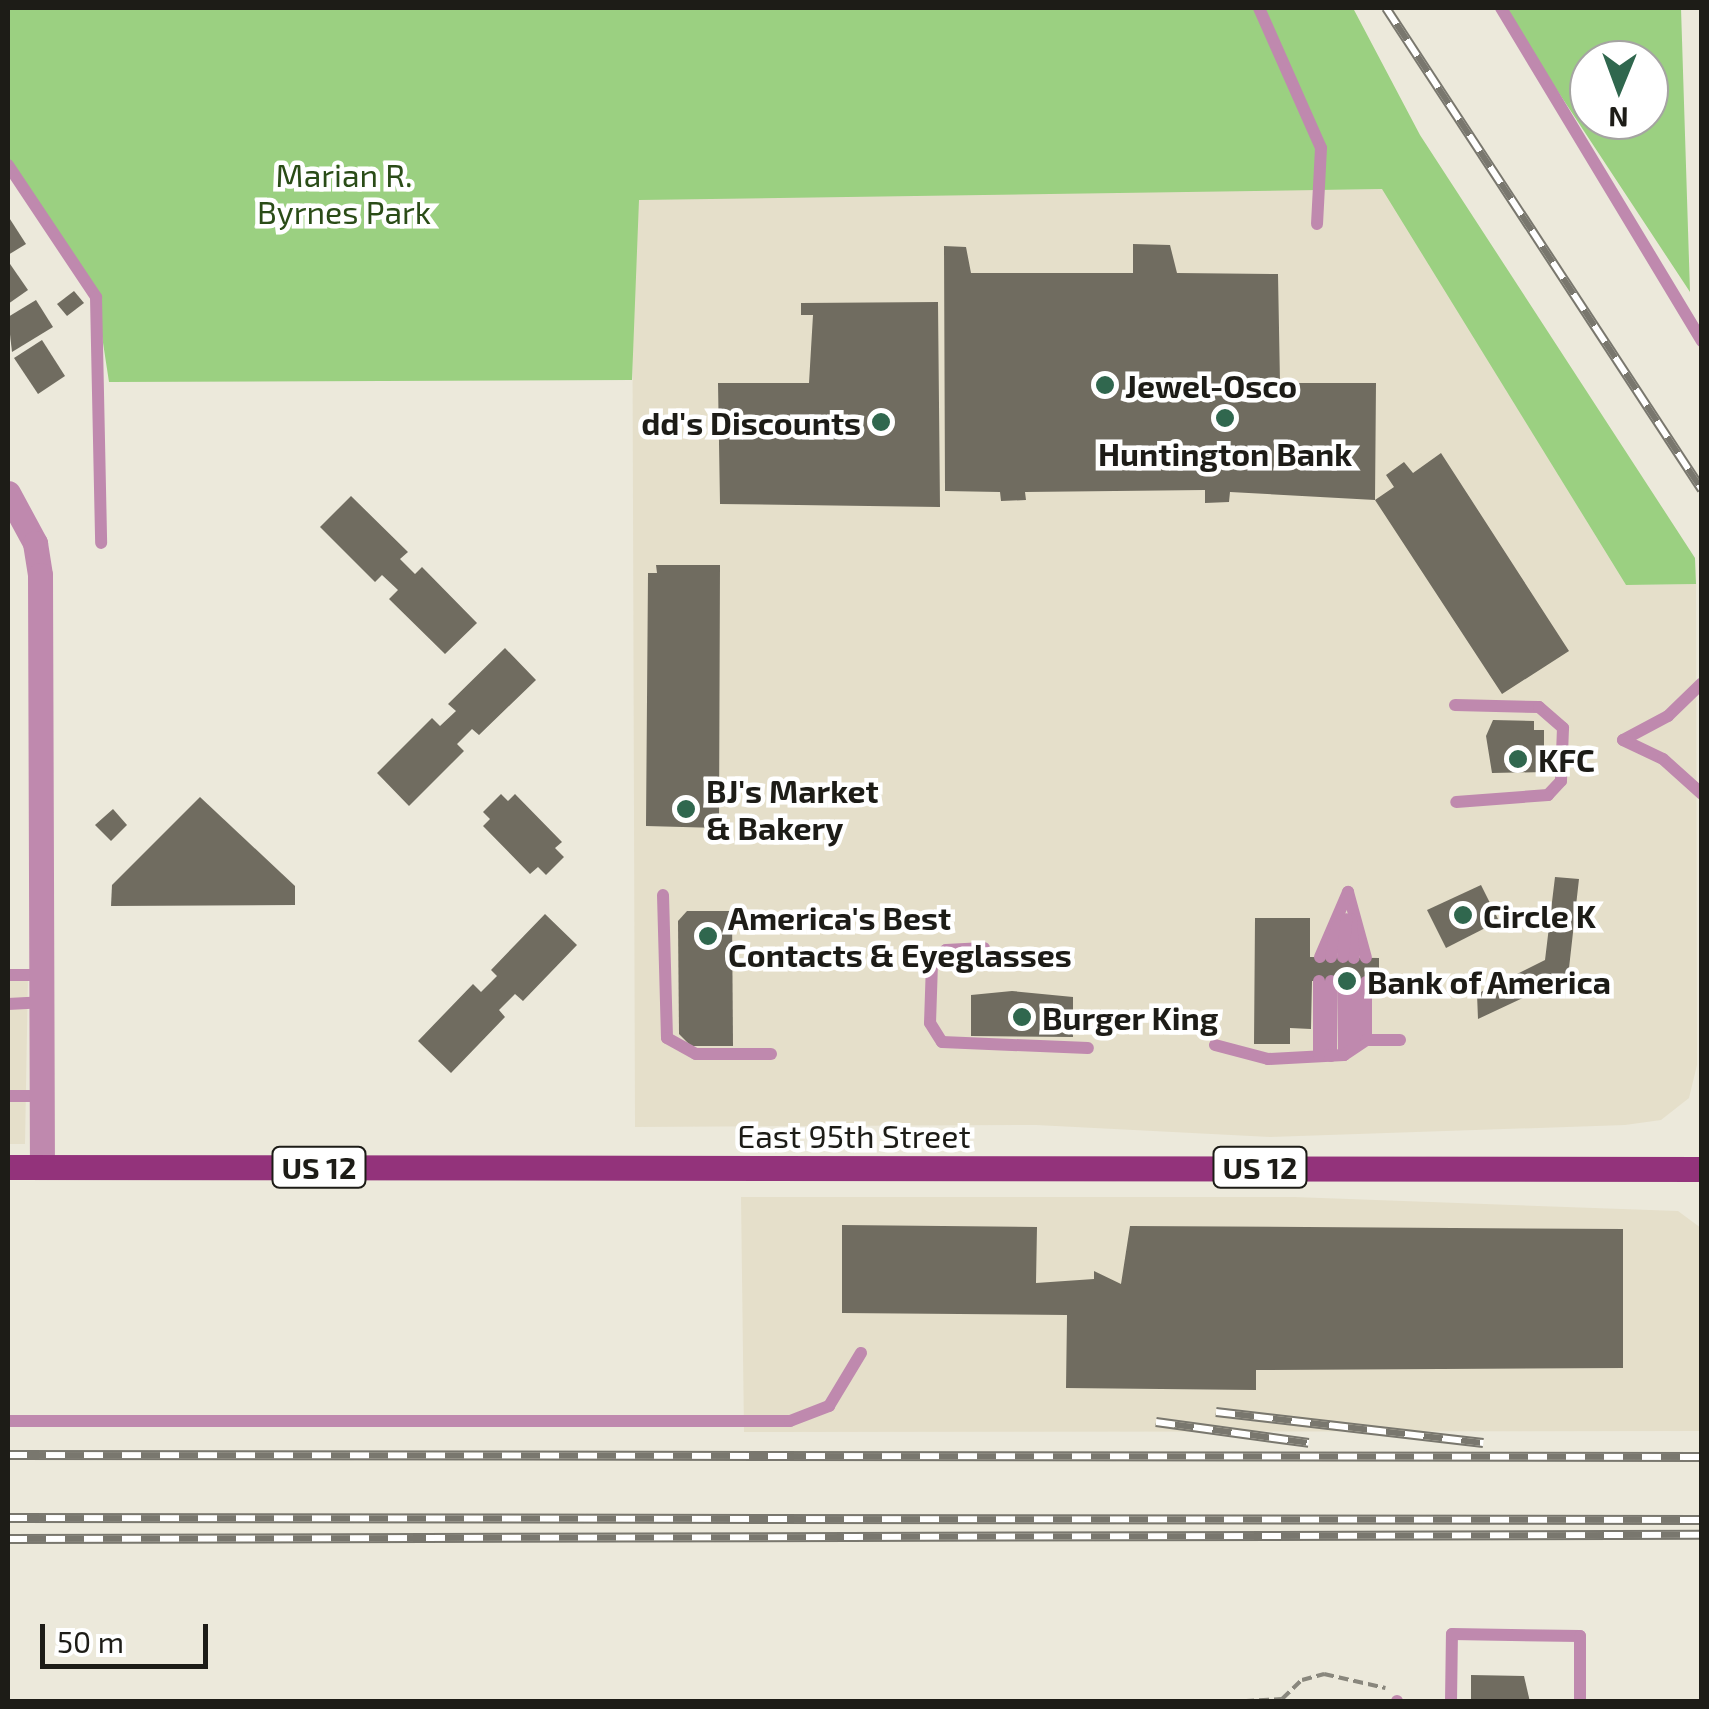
<!DOCTYPE html>
<html>
<head>
<meta charset="utf-8">
<style>
  body { margin:0 }
  #map { position:relative; width:1709px; height:1709px; overflow:hidden; background:#ece9db; font-family:"Exo 2",sans-serif }
  div>[style] { position:absolute }
  [style*='--x'] { left:calc(var(--x)*1px); top:calc(var(--y)*1px); width:calc(var(--w)*1px); rotate:calc(var(--a)*1deg) }
  .built>* { inset:0; background:#e5dfca }
  .green>* { inset:0; background:#9bd081 }
  .building>* { inset:0; background:#706c60 }
  .path>* { height:4px; margin-top:-2px; transform-origin:0; background:repeating-linear-gradient(90deg,#89877d 0 10px,transparent 0 15px) }
  .lane>* { height:12px; margin:-6px; padding:0 6px; transform-origin:6px; border-radius:6px; background:#bf89ae }
  .street>* { height:25px; margin:-12.5px; padding:0 12.5px; transform-origin:12.5px; border-radius:12.5px; background:#bf89ae }
  .primary>* { height:25px; margin:-12.5px; padding:0 12.5px; transform-origin:12.5px; border-radius:12.5px; background:#93337b }
  .rail>* { height:10px; margin-top:-5px; transform-origin:0; background:repeating-linear-gradient(90deg,#fff 0 19px,#79776e 0 38px); box-sizing:border-box; border-block:2px solid #79776e }
  .dots>* { width:28px; height:28px; translate:-50% -50%; box-sizing:border-box; border:5px solid #fff; border-radius:50% }
  span { translate:-50% -50%; white-space:nowrap; text-align:center; line-height:1.15; -webkit-text-stroke:9px #fff; paint-order:stroke }
  .shield-label span { padding:2px 8px; background:#fff; border:2px solid; border-radius:8px; -webkit-text-stroke-width:0 }
  .shield-label { font-size:30px; color:#1d1c17; font-weight:700 }
  .park-label { font-size:32px; color:#2a4c17 }
  .poi-label { font-size:32px; color:#1d1c17; font-weight:700 }
  .left { translate:0 -50%; text-align:left }
  .right { translate:-100% -50%; text-align:right }
  .street-label { font-size:32px; color:#1d1c17 }
  .frame { position:absolute; inset:0; border:10px solid #1d1c17; pointer-events:none }
  .north { position:absolute; left:1569px; top:40px; width:100px; height:100px; box-sizing:border-box; background:#fff; border:2px solid #a5a4a2; border-radius:50%; rotate:181deg; font-size:28px; font-weight:700; line-height:40px; text-align:center; color:#1d1c17 }
  .north::after { content:''; display:block; margin:auto; width:35px; height:45px; background:#30674e; clip-path:polygon(50% 0,100% 100%,50% 72%,0 100%) }
  .scale { position:absolute; left:40px; top:1624px; width:168px; height:45px; box-sizing:border-box; border:5px solid #1d1c17; border-top:0; padding-left:12px; font-size:30px; line-height:35px; white-space:nowrap; color:#1d1c17; -webkit-text-stroke:8px #fff; paint-order:stroke }
</style>
</head>
<body>
<div id="map">
  <div class="built">
    <i style="clip-path:polygon(1383px 189px,1626px 585px,1696px 584px,1697px 1065px,1689px 1098px,1661px 1120px,1625px 1125px,1270px 1137px,1036px 1125px,635px 1127px,632px 195px)"></i>
    <i style="clip-path:polygon(8px 975px,28px 975px,25px 1144px,8px 1144px)"></i>
    <i style="clip-path:polygon(741px 1197px,1294px 1197px,1678px 1211px,1701px 1228px,1701px 1431px,744px 1432px)"></i>
  </div>
  <div class="green">
    <i style="clip-path:polygon(8px 8px,1353px 8px,1420px 135px,1695px 558px,1696px 584px,1626px 585px,1382px 189px,639px 200px,632px 380px,109px 382px,96px 297px,8px 158px)"></i>
    <i style="clip-path:polygon(evenodd,1503px 8px,1681px 8px,1690px 292px,1503px 8px,1589px 60px,1649px 60px,1649px 120px,1589px 120px,1589px 60px)"></i>
  </div>
  <div class="building">
    <i style="clip-path:polygon(8px 216px,26px 244px,8px 255px)"></i>
    <i style="clip-path:polygon(1133px 244px,1170px 245px,1177px 273px,1278px 274px,1280px 383px,1376px 383px,1375px 500px,1230px 492px,1229px 502px,1205px 503px,1205px 490px,1025px 492px,1026px 500px,1001px 501px,1000px 492px,945px 491px,944px 246px,966px 247px,971px 273px,1133px 273px)"></i>
    <i style="clip-path:polygon(8px 261px,28px 290px,8px 304px)"></i>
    <i style="clip-path:polygon(74px 291px,84px 303px,67px 316px,57px 304px)"></i>
    <i style="clip-path:polygon(36px 300px,53px 327px,12px 352px,8px 317px)"></i>
    <i style="clip-path:polygon(938px 302px,940px 507px,720px 504px,718px 383px,809px 383px,813px 315px,801px 315px,801px 303px)"></i>
    <i style="clip-path:polygon(42px 340px,65px 376px,38px 394px,14px 358px)"></i>
    <i style="clip-path:polygon(1441px 453px,1569px 651px,1502px 694px,1375px 500px,1394px 487px,1386px 475px,1404px 462px,1413px 473px)"></i>
    <i style="clip-path:polygon(351px 496px,408px 552px,400px 559px,415px 574px,422px 567px,477px 623px,445px 654px,389px 599px,398px 590px,382px 575px,375px 582px,320px 527px)"></i>
    <i style="clip-path:polygon(656px 565px,720px 565px,719px 828px,646px 826px,648px 573px,657px 573px)"></i>
    <i style="clip-path:polygon(505px 648px,536px 680px,479px 735px,472px 729px,457px 744px,464px 751px,409px 806px,377px 773px,432px 718px,440px 726px,456px 711px,448px 704px)"></i>
    <i style="clip-path:polygon(1493px 720px,1534px 721px,1534px 730px,1544px 730px,1544px 772px,1492px 773px,1486px 736px)"></i>
    <i style="clip-path:polygon(501px 794px,508px 801px,515px 794px,562px 842px,555px 848px,564px 857px,546px 875px,538px 867px,530px 874px,483px 826px,490px 819px,483px 812px)"></i>
    <i style="clip-path:polygon(200px 797px,295px 886px,295px 905px,111px 906px,112px 885px)"></i>
    <i style="clip-path:polygon(113px 809px,127px 825px,111px 841px,95px 825px)"></i>
    <i style="clip-path:polygon(1555px 877px,1579px 879px,1568px 977px,1478px 1019px,1477px 994px,1545px 960px)"></i>
    <i style="clip-path:polygon(1481px 885px,1499px 921px,1446px 948px,1427px 910px)"></i>
    <i style="clip-path:polygon(687px 911px,732px 911px,733px 1046px,691px 1046px,679px 1034px,678px 921px)"></i>
    <i style="clip-path:polygon(545px 914px,577px 945px,523px 1001px,515px 994px,499px 1010px,505px 1017px,451px 1073px,418px 1041px,473px 984px,481px 992px,497px 976px,491px 970px)"></i>
    <i style="clip-path:polygon(1255px 918px,1310px 918px,1310px 957px,1379px 958px,1379px 982px,1312px 981px,1311px 1029px,1290px 1028px,1290px 1044px,1254px 1044px)"></i>
    <i style="clip-path:polygon(1012px 991px,1073px 997px,1073px 1037px,971px 1036px,971px 995px)"></i>
    <i style="clip-path:polygon(842px 1225px,1037px 1227px,1036px 1283px,1094px 1279px,1094px 1271px,1121px 1284px,1130px 1226px,1623px 1229px,1623px 1368px,1256px 1370px,1256px 1390px,1066px 1388px,1067px 1315px,842px 1313px)"></i>
    <i style="clip-path:polygon(1471px 1675px,1524px 1676px,1530px 1702px,1471px 1702px)"></i>
  </div>
  <div class="path">
    <i style="--x:1229;--y:1702;--w:53;--a:-3.2"></i>
    <i style="--x:1282;--y:1699;--w:28;--a:-44"></i>
    <i style="--x:1302;--y:1680;--w:23;--a:-15"></i>
    <i style="--x:1324;--y:1674;--w:63;--a:12.9"></i>
  </div>
  <div class="lane">
    <i style="--x:1259;--y:8;--w:153;--a:66.1"></i>
    <i style="--x:1321;--y:148;--w:76;--a:93"></i>
    <i style="--x:1501;--y:8;--w:389;--a:58.9"></i>
    <i style="--x:8;--y:165;--w:159;--a:56.3"></i>
    <i style="--x:96;--y:297;--w:246;--a:88.8"></i>
    <i style="--x:1455;--y:705;--w:84;--a:1.4"></i>
    <i style="--x:1539;--y:707;--w:32;--a:41"></i>
    <i style="--x:1563;--y:728;--w:53;--a:92.2"></i>
    <i style="--x:1561;--y:781;--w:19;--a:133"></i>
    <i style="--x:1548;--y:795;--w:92;--a:175.6"></i>
    <i style="--x:1623;--y:740;--w:51;--a:-28.1"></i>
    <i style="--x:1668;--y:716;--w:47;--a:-44.1"></i>
    <i style="--x:1623;--y:740;--w:44;--a:25.4"></i>
    <i style="--x:1663;--y:759;--w:52;--a:41.9"></i>
    <i style="--x:1348;--y:892;--w:68;--a:74.7"></i>
    <i style="--x:663;--y:895;--w:143;--a:88.4"></i>
    <i style="--x:667;--y:1038;--w:33;--a:29"></i>
    <i style="--x:696;--y:1054;--w:75;--a:0"></i>
    <i style="--x:1351;--y:919;--w:39;--a:86"></i>
    <i style="--x:984;--y:948;--w:38;--a:177"></i>
    <i style="--x:946;--y:950;--w:19;--a:137"></i>
    <i style="--x:932;--y:963;--w:60;--a:91.9"></i>
    <i style="--x:930;--y:1023;--w:22;--a:58"></i>
    <i style="--x:942;--y:1042;--w:146;--a:2.4"></i>
    <i style="--x:1320;--y:957;--w:71;--a:-66.7"></i>
    <i style="--x:1331;--y:957;--w:33;--a:-79"></i>
    <i style="--x:1343;--y:957;--w:38;--a:-85"></i>
    <i style="--x:8;--y:975;--w:33;--a:0"></i>
    <i style="--x:1331;--y:981;--w:75;--a:90"></i>
    <i style="--x:1343;--y:982;--w:73;--a:89.2"></i>
    <i style="--x:1355;--y:982;--w:65;--a:90"></i>
    <i style="--x:1366;--y:982;--w:58;--a:90"></i>
    <i style="--x:8;--y:1004;--w:33;--a:-3"></i>
    <i style="--x:1215;--y:1045;--w:55;--a:14.8"></i>
    <i style="--x:1268;--y:1059;--w:76;--a:-3"></i>
    <i style="--x:1344;--y:1055;--w:27;--a:-34"></i>
    <i style="--x:1366;--y:1040;--w:34;--a:0"></i>
    <i style="--x:1319;--y:1056;--w:75;--a:-90"></i>
    <i style="--x:8;--y:1096;--w:34;--a:0"></i>
    <i style="--x:8;--y:1421;--w:782;--a:0"></i>
    <i style="--x:790;--y:1421;--w:42;--a:-21"></i>
    <i style="--x:829;--y:1406;--w:62;--a:-58.9"></i>
    <i style="--x:1397;--y:1702;--w:1;--a:-90"></i>
    <i style="--x:1451;--y:1702;--w:68;--a:-89.2"></i>
    <i style="--x:1452;--y:1634;--w:128;--a:0.9"></i>
    <i style="--x:1580;--y:1636;--w:66;--a:90"></i>
  </div>
  <div class="street">
    <i style="--x:8;--y:493;--w:57;--a:61.6"></i>
    <i style="--x:35;--y:543;--w:32;--a:81"></i>
    <i style="--x:40;--y:575;--w:592;--a:89.81"></i>
  </div>
  <div class="primary">
    <i style="--x:8;--y:1167;--w:1694;--a:0.07"></i>
  </div>
  <div class="rail">
    <i style="--x:1386;--y:8;--w:576;--a:56.75"></i>
    <i style="--x:1216;--y:1412;--w:269;--a:6.6"></i>
    <i style="--x:1156;--y:1422;--w:154;--a:7.8"></i>
    <i style="--x:8;--y:1455;--w:1694;--a:0.07"></i>
    <i style="--x:8;--y:1518;--w:1694;--a:0.07"></i>
    <i style="--x:8;--y:1539;--w:1694;--a:-0.14"></i>
  </div>
  <div class="dots">
    <i style="left:1105px;top:385px;background:#30674e"></i>
    <i style="left:1225px;top:418px;background:#30674e"></i>
    <i style="left:881px;top:422px;background:#30674e"></i>
    <i style="left:1518px;top:759px;background:#30674e"></i>
    <i style="left:686px;top:809px;background:#30674e"></i>
    <i style="left:1463px;top:915px;background:#30674e"></i>
    <i style="left:708px;top:936px;background:#30674e"></i>
    <i style="left:1347px;top:981px;background:#30674e"></i>
    <i style="left:1022px;top:1017px;background:#30674e"></i>
  </div>
  <div class="shield-label">
    <span style="left:319px;top:1167px">US 12</span>
    <span style="left:1260px;top:1167px">US 12</span>
  </div>
  <div class="park-label">
    <span style="left:344px;top:193px">Marian R.<br>Byrnes Park</span>
  </div>
  <div class="poi-label">
    <span class="left" style="left:1125px;top:385px">Jewel-Osco</span>
    <span class="right" style="left:861px;top:422px">dd's Discounts</span>
    <span style="left:1225px;top:453px">Huntington Bank</span>
    <span class="left" style="left:1538px;top:759px">KFC</span>
    <span class="left" style="left:706px;top:809px">BJ's Market<br>&amp; Bakery</span>
    <span class="left" style="left:1483px;top:915px">Circle K</span>
    <span class="left" style="left:728px;top:936px">America's Best<br>Contacts &amp; Eyeglasses</span>
    <span class="left" style="left:1367px;top:981px">Bank of America</span>
    <span class="left" style="left:1042px;top:1017px">Burger King</span>
  </div>
  <div class="street-label">
    <span style="left:854px;top:1135px">East 95th Street</span>
  </div>
  <div class="frame"></div>
  <div class="north">N</div>
  <div class="scale">50 m</div>
</div>
</body>
</html>
